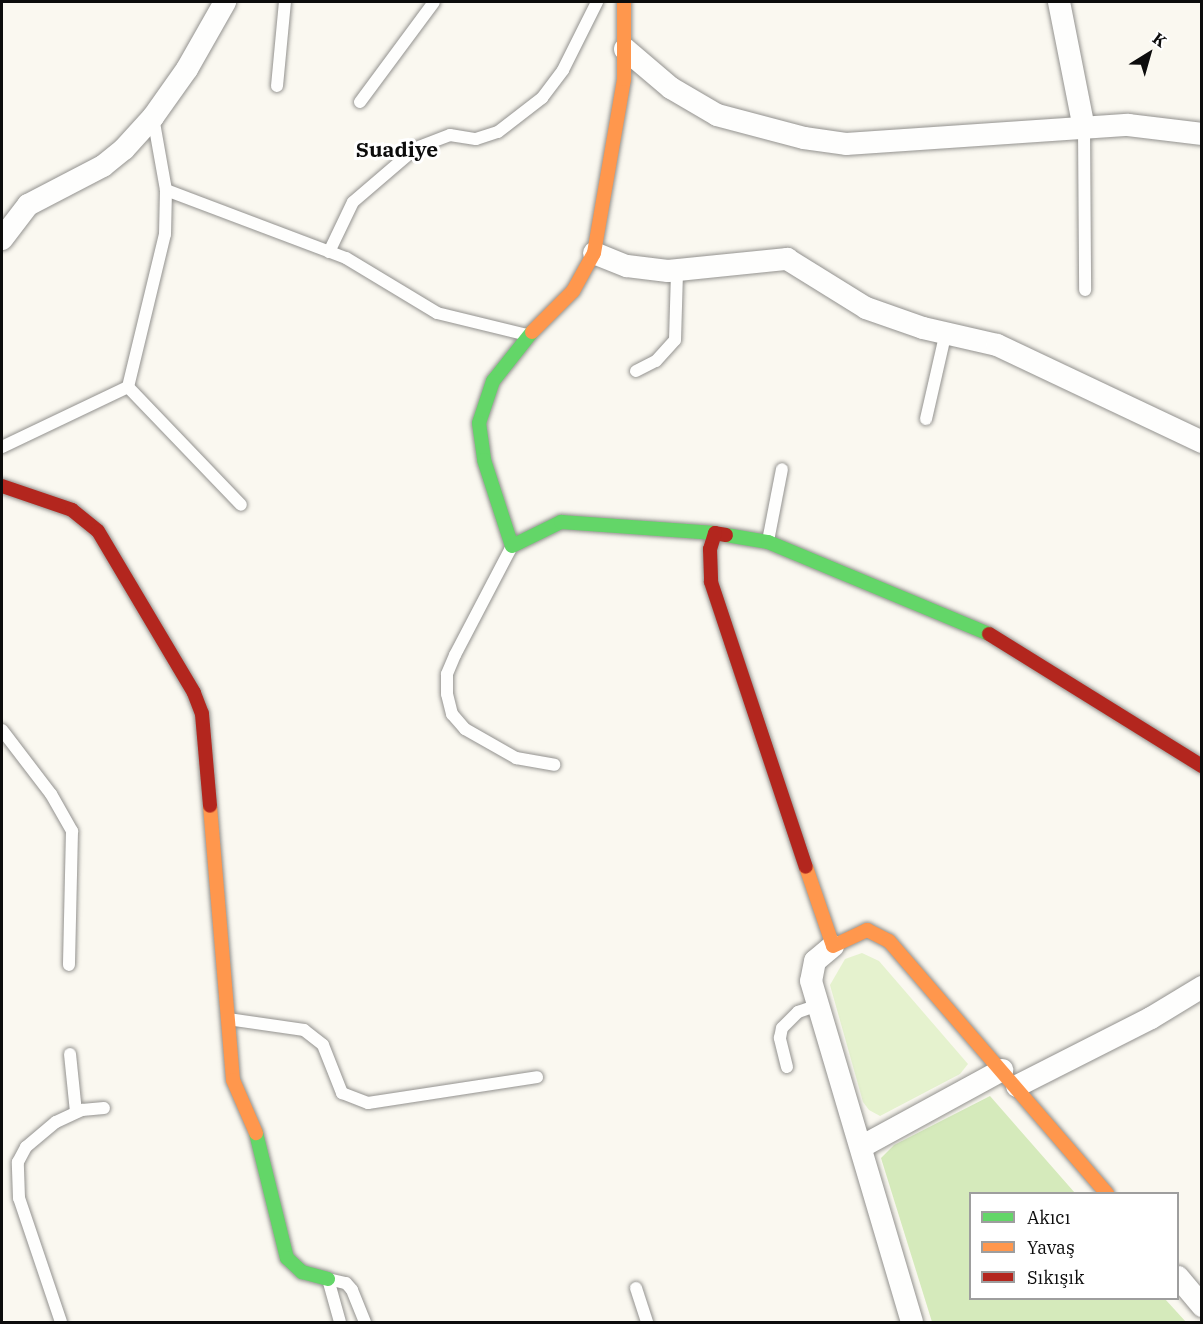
<!DOCTYPE html>
<html>
<head>
<meta charset="utf-8">
<style>
  body { margin:0 }
  #map { position:relative; width:1203px; height:1324px; overflow:hidden; background:#faf8f0; font-family:"IBM Plex Serif",serif }
  div>[style] { position:absolute }
  [style*='--x'] { left:calc(var(--x)*1px); top:calc(var(--y)*1px); width:calc(var(--w)*1px); rotate:calc(var(--a)*1deg) }
  .green>* { inset:0; background:#e5f2ce }
  .forest>* { inset:0; background:#d5eabb }
  .roads { filter:drop-shadow(0 0 2px #93928f) drop-shadow(0 0 2px #93928f) }
  .lane>* { height:12px; margin:-6px; padding:0 6px; transform-origin:6px; border-radius:6px; background:#fefefd }
  .street>* { height:22px; margin:-11px; padding:0 11px; transform-origin:11px; border-radius:11px; background:#fefefd }
  .fast>* { height:14px; margin:-7px; padding:0 7px; transform-origin:7px; border-radius:7px; background:#63d668 }
  .slow>* { height:14px; margin:-7px; padding:0 7px; transform-origin:7px; border-radius:7px; background:#ff974d }
  .jam>* { height:14px; margin:-7px; padding:0 7px; transform-origin:7px; border-radius:7px; background:#b3261e }
  span { translate:-50% -50%; white-space:nowrap; text-align:center; line-height:1.15; -webkit-text-stroke:6px #fff; paint-order:stroke }
  .quarter-label { font-size:21px; color:#0c0c0c; font-weight:700 }
  .frame { position:absolute; inset:0; border:3px solid #0c0c0c; pointer-events:none }
  .legend { position:absolute; left:969px; top:1192px; width:210px; height:108px; box-sizing:border-box; background:#fff; border:2px solid #9e9e9e; margin:0; padding:8px 10px; list-style:none; font-size:18px; color:#0c0c0c }
  .legend li { display:flex; align-items:center; gap:12px; height:30px }
  .legend b { width:30px; border:2px solid #9e9e9e }
  .north { position:absolute; left:1119px; top:24px; width:60px; height:60px; -webkit-text-stroke:4px #fff; paint-order:stroke; rotate:37deg; font-size:16px; font-weight:700; line-height:24px; text-align:center; color:#0c0c0c }
  .north::after { content:''; display:block; margin:auto; width:21px; height:27px; background:#0c0c0c; clip-path:polygon(50% 0,100% 100%,50% 72%,0 100%) }
</style>
</head>
<body>
<div id="map">
  <div class="green">
    <i style="clip-path:polygon(862px 953px,879px 961px,968px 1064px,960px 1074px,880px 1116px,869px 1110px,863px 1102px,830px 985px,845px 959px)"></i>
  </div>
  <div class="forest">
    <i style="clip-path:polygon(990px 1096px,1075px 1193px,970px 1194px,970px 1298px,1165px 1299px,1186px 1322px,932px 1322px,881px 1158px,894px 1145px)"></i>
  </div>
  <div class="roads">
    <div class="lane">
      <i style="--x:277;--y:86;--w:84;--a:-84.6"></i>
      <i style="--x:360;--y:102;--w:124;--a:-53.5"></i>
      <i style="--x:1084;--y:128;--w:162;--a:89.6"></i>
      <i style="--x:166;--y:190;--w:192;--a:20.7"></i>
      <i style="--x:346;--y:258;--w:106;--a:31.1"></i>
      <i style="--x:437;--y:313;--w:93;--a:13.7"></i>
      <i style="--x:329;--y:252;--w:55;--a:-64.4"></i>
      <i style="--x:353;--y:202;--w:83;--a:-40.6"></i>
      <i style="--x:416;--y:148;--w:36;--a:-21"></i>
      <i style="--x:450;--y:135;--w:26;--a:9"></i>
      <i style="--x:476;--y:139;--w:23;--a:-18"></i>
      <i style="--x:498;--y:132;--w:56;--a:-37.7"></i>
      <i style="--x:542;--y:98;--w:35;--a:-53"></i>
      <i style="--x:563;--y:70;--w:76;--a:-63.4"></i>
      <i style="--x:636;--y:371;--w:22;--a:-27"></i>
      <i style="--x:656;--y:361;--w:28;--a:-48"></i>
      <i style="--x:675;--y:340;--w:69;--a:-88.3"></i>
      <i style="--x:128;--y:387;--w:157;--a:-76.4"></i>
      <i style="--x:165;--y:234;--w:44;--a:-88.7"></i>
      <i style="--x:166;--y:190;--w:74;--a:-100.1"></i>
      <i style="--x:128;--y:387;--w:163;--a:46.2"></i>
      <i style="--x:926;--y:419;--w:89;--a:-77.1"></i>
      <i style="--x:2;--y:447;--w:140;--a:-25.5"></i>
      <i style="--x:768;--y:541;--w:73;--a:-79"></i>
      <i style="--x:512;--y:546;--w:123;--a:117.6"></i>
      <i style="--x:455;--y:655;--w:21;--a:113"></i>
      <i style="--x:447;--y:674;--w:20;--a:90"></i>
      <i style="--x:447;--y:694;--w:21;--a:76"></i>
      <i style="--x:452;--y:714;--w:20;--a:49"></i>
      <i style="--x:465;--y:729;--w:59;--a:29.6"></i>
      <i style="--x:516;--y:758;--w:39;--a:10"></i>
      <i style="--x:2;--y:730;--w:81;--a:52.6"></i>
      <i style="--x:51;--y:794;--w:43;--a:60.4"></i>
      <i style="--x:72;--y:831;--w:134;--a:91.3"></i>
      <i style="--x:228;--y:1019;--w:77;--a:8.2"></i>
      <i style="--x:304;--y:1030;--w:24;--a:38"></i>
      <i style="--x:323;--y:1045;--w:52;--a:68.4"></i>
      <i style="--x:342;--y:1093;--w:28;--a:21"></i>
      <i style="--x:368;--y:1103;--w:171;--a:-8.7"></i>
      <i style="--x:70;--y:1054;--w:58;--a:84.1"></i>
      <i style="--x:787;--y:1067;--w:30;--a:-104"></i>
      <i style="--x:780;--y:1038;--w:10;--a:-79"></i>
      <i style="--x:782;--y:1028;--w:23;--a:-45"></i>
      <i style="--x:798;--y:1012;--w:21;--a:-19"></i>
      <i style="--x:636;--y:1288;--w:36;--a:72"></i>
      <i style="--x:61;--y:1322;--w:131;--a:-108.7"></i>
      <i style="--x:19;--y:1198;--w:36;--a:-92"></i>
      <i style="--x:18;--y:1162;--w:17;--a:-62"></i>
      <i style="--x:26;--y:1147;--w:39;--a:-40"></i>
      <i style="--x:56;--y:1122;--w:29;--a:-25"></i>
      <i style="--x:82;--y:1110;--w:22;--a:-5"></i>
      <i style="--x:340;--y:1322;--w:45;--a:-105.6"></i>
      <i style="--x:328;--y:1279;--w:18;--a:13"></i>
      <i style="--x:346;--y:1283;--w:9;--a:49"></i>
      <i style="--x:352;--y:1290;--w:35;--a:68"></i>
    </div>
    <div class="street">
      <i style="--x:1059;--y:2;--w:128;--a:78.8"></i>
      <i style="--x:625;--y:49;--w:60;--a:40.3"></i>
      <i style="--x:671;--y:88;--w:53;--a:30.4"></i>
      <i style="--x:717;--y:115;--w:90;--a:14.8"></i>
      <i style="--x:804;--y:138;--w:42;--a:8.1"></i>
      <i style="--x:846;--y:144;--w:283;--a:-3.9"></i>
      <i style="--x:1128;--y:125;--w:75;--a:6.9"></i>
      <i style="--x:2;--y:239;--w:43;--a:-52.6"></i>
      <i style="--x:28;--y:205;--w:85;--a:-27.5"></i>
      <i style="--x:103;--y:166;--w:27;--a:-39"></i>
      <i style="--x:124;--y:149;--w:43;--a:-47.8"></i>
      <i style="--x:153;--y:117;--w:59;--a:-54.7"></i>
      <i style="--x:187;--y:69;--w:77;--a:-60.4"></i>
      <i style="--x:594;--y:253;--w:35;--a:22"></i>
      <i style="--x:627;--y:266;--w:41;--a:7"></i>
      <i style="--x:668;--y:271;--w:120;--a:-5.8"></i>
      <i style="--x:787;--y:259;--w:93;--a:31.8"></i>
      <i style="--x:866;--y:308;--w:60;--a:19.3"></i>
      <i style="--x:923;--y:328;--w:76;--a:12.9"></i>
      <i style="--x:997;--y:345;--w:227;--a:25.3"></i>
      <i style="--x:833;--y:946;--w:23;--a:140"></i>
      <i style="--x:815;--y:961;--w:20;--a:101"></i>
      <i style="--x:811;--y:981;--w:356;--a:73.5"></i>
      <i style="--x:1017;--y:1086;--w:150;--a:-26.9"></i>
      <i style="--x:1151;--y:1018;--w:60;--a:-31.3"></i>
      <i style="--x:861;--y:1147;--w:161;--a:-28.6"></i>
      <i style="--x:1178;--y:1277;--w:38;--a:50"></i>
    </div>
    <div class="fast">
      <i style="--x:532;--y:332;--w:63;--a:128.5"></i>
      <i style="--x:493;--y:381;--w:44;--a:108.4"></i>
      <i style="--x:479;--y:423;--w:37;--a:82"></i>
      <i style="--x:484;--y:460;--w:90;--a:72"></i>
      <i style="--x:512;--y:546;--w:55;--a:-26.1"></i>
      <i style="--x:561;--y:522;--w:154;--a:4.1"></i>
      <i style="--x:726;--y:535;--w:43;--a:9.5"></i>
      <i style="--x:768;--y:542;--w:239;--a:22.6"></i>
      <i style="--x:256;--y:1133;--w:129;--a:76.1"></i>
      <i style="--x:287;--y:1258;--w:21;--a:43"></i>
      <i style="--x:302;--y:1272;--w:27;--a:15"></i>
    </div>
    <div class="slow">
      <i style="--x:532;--y:332;--w:58;--a:-45"></i>
      <i style="--x:573;--y:291;--w:43;--a:-61.1"></i>
      <i style="--x:594;--y:253;--w:177;--a:-80.2"></i>
      <i style="--x:624;--y:79;--w:77;--a:-90"></i>
      <i style="--x:210;--y:806;--w:275;--a:85.2"></i>
      <i style="--x:233;--y:1080;--w:58;--a:66.5"></i>
      <i style="--x:806;--y:867;--w:83;--a:71.1"></i>
      <i style="--x:833;--y:946;--w:38;--a:-25"></i>
      <i style="--x:867;--y:930;--w:25;--a:27"></i>
      <i style="--x:889;--y:941;--w:334;--a:49.2"></i>
    </div>
    <div class="jam">
      <i style="--x:2;--y:486;--w:74;--a:18.9"></i>
      <i style="--x:72;--y:510;--w:33;--a:39"></i>
      <i style="--x:98;--y:531;--w:188;--a:59.3"></i>
      <i style="--x:194;--y:693;--w:22;--a:69"></i>
      <i style="--x:202;--y:714;--w:92;--a:85"></i>
      <i style="--x:726;--y:535;--w:11;--a:-170"></i>
      <i style="--x:715;--y:533;--w:17;--a:107"></i>
      <i style="--x:710;--y:549;--w:33;--a:88"></i>
      <i style="--x:711;--y:582;--w:300;--a:71.6"></i>
      <i style="--x:989;--y:634;--w:251;--a:31.8"></i>
    </div>
  </div>
  <div class="quarter-label">
    <span style="left:397px;top:149px">Suadiye</span>
  </div>
  <div class="frame"></div>
  <ul class="legend">
  <li><b style="height:8px;background:#63d668"></b>Akıcı</li>
  <li><b style="height:8px;background:#ff974d"></b>Yavaş</li>
  <li><b style="height:8px;background:#b3261e"></b>Sıkışık</li>
  </ul>
  <div class="north">K</div>
</div>
</body>
</html>
